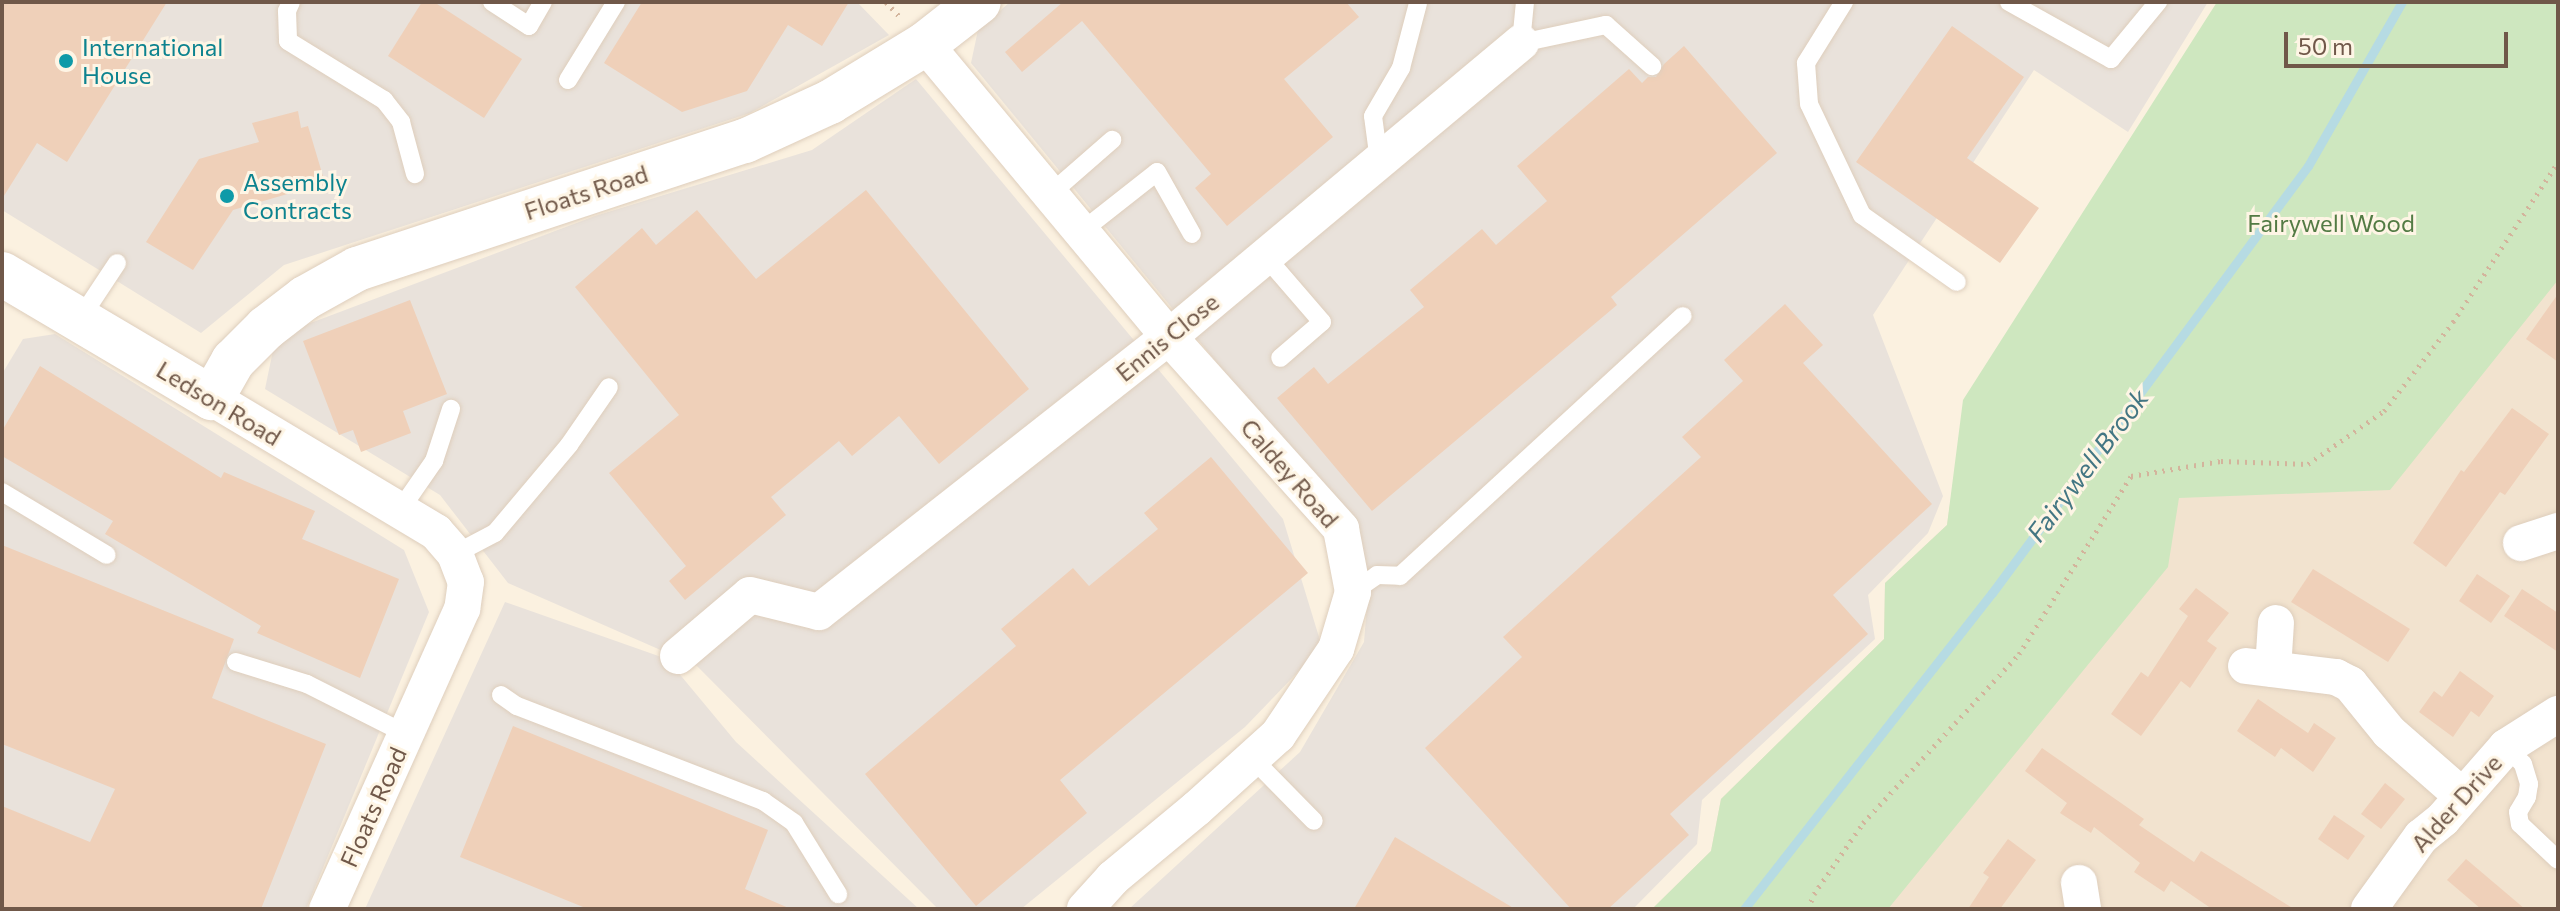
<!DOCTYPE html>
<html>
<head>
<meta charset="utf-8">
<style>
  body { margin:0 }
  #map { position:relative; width:2560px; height:911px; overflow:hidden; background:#fbf1e0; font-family:Commissioner,sans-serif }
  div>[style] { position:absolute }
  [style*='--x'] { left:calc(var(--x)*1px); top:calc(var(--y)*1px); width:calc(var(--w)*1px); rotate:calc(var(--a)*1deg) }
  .residential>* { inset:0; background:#f2e3cf }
  .industrial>* { inset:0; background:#e9e2db }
  .green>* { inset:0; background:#cee7bf }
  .stream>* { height:9px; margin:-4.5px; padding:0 4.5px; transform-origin:4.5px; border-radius:4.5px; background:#b6dbe3 }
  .building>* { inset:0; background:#efd0b9 }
  .path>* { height:5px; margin-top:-2.5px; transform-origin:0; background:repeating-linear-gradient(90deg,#d3b49c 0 2px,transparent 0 8px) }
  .roads { filter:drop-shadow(0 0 2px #decebc) drop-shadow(0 0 2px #decebc) }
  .lane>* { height:18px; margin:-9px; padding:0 9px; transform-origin:9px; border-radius:9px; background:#fff }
  .street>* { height:36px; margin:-18px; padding:0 18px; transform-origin:18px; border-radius:18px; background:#fff }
  .secondary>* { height:44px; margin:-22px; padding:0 22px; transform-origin:22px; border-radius:22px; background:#fff }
  .dots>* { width:22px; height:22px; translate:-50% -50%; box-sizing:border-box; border:4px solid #fef5e5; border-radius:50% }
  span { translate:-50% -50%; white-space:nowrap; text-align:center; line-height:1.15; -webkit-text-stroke:6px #fef5e5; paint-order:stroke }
  .culture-label { font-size:24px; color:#0d838f }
  .left { translate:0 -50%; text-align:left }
  .street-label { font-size:24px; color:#705849 }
  .park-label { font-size:24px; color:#537b44 }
  .water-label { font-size:26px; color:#437683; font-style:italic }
  .frame { position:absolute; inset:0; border:4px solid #705849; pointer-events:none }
  .scale { position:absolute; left:2284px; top:32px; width:224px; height:36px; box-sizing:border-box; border:4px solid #705849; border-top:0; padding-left:10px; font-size:24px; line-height:28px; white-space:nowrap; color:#705849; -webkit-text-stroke:6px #fef5e5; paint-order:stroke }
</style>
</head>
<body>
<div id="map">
  <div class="residential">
    <i style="clip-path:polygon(2558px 279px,2558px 909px,1652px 909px,1711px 851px,1721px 799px,1884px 639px,1885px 583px,1947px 525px,1955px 470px)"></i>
  </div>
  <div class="industrial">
    <i style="clip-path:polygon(2px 2px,857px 2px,889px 35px,750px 113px,284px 265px,201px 333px,2px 210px)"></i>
    <i style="clip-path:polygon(1010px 2px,2208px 2px,2128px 132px,2034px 70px,1873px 315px,1943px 496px,1928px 533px,1868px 595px,1875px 639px,1702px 800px,1697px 844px,1633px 909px,1129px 909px,1300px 752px,1364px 642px,1367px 605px,1362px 552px,1222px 369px,971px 63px,978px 30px)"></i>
    <i style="clip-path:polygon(916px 79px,1283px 519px,1322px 647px,1245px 727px,1021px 909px,938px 909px,697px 666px,508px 583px,440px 495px,265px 389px,276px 336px,595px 216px,812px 150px)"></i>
    <i style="clip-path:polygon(55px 334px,404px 550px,429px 612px,306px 909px,2px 909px,2px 374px,23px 339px)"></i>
    <i style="clip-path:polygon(505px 602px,667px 659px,736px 742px,919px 909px,365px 909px)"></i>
  </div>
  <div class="green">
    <i style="clip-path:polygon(2217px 2px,2558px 2px,2558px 280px,2390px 490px,2179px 498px,2168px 567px,1888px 909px,1652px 909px,1711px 851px,1721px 799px,1884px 639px,1885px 583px,1947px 525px,1963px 400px)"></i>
  </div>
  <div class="stream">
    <i style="--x:1744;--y:909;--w:402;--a:-51.9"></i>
    <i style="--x:1992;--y:593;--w:531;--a:-53.5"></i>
    <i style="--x:2308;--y:166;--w:189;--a:-60.2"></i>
  </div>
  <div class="building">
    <i style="clip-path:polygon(2px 2px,167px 2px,67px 162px,37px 143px,2px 199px)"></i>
    <i style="clip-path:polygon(422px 2px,434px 2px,522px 59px,484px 118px,388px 56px)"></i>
    <i style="clip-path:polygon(642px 2px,849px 2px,822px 46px,788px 25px,747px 91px,682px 112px,604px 63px)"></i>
    <i style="clip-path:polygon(1063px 2px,1346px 2px,1359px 17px,1284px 79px,1333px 137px,1227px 226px,1195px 188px,1211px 174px,1082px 21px,1022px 72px,1005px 52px)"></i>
    <i style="clip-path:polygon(1952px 26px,2024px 77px,1967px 158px,2039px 208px,2000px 263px,1856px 162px)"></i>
    <i style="clip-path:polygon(1684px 46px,1777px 153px,1611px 297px,1617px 305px,1372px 511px,1277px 398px,1314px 367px,1328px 384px,1424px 307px,1410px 290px,1482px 229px,1496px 245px,1547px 201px,1517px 166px,1629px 69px,1642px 83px,1648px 77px,1656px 77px,1664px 64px)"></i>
    <i style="clip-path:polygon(298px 111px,301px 128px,308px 126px,325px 183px,233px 210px,193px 270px,146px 242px,199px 159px,259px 142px,252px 123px)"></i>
    <i style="clip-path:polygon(866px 190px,1029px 389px,939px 464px,899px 416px,852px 456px,839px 441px,771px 497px,786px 515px,685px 600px,669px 581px,686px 566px,609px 473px,679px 415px,575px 287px,642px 228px,656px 245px,697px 210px,756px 279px)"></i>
    <i style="clip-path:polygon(2558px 294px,2558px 362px,2526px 339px)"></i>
    <i style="clip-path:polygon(410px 300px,447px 394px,403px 411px,411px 433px,361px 452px,353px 430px,339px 435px,303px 341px)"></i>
    <i style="clip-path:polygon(1785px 304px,1823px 345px,1803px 363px,1932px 504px,1833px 595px,1868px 634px,1670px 814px,1689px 835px,1608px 909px,1571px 909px,1425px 748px,1522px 657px,1503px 637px,1701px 457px,1682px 437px,1743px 381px,1724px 360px)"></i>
    <i style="clip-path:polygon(40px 366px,221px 478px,224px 472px,315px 511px,302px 539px,399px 579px,360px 678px,257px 633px,261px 626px,105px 534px,113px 521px,2px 456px,2px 431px)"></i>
    <i style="clip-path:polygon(2512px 408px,2549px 434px,2505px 495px,2500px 492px,2446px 567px,2413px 543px,2461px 470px,2464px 472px)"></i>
    <i style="clip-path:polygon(1211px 457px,1308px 573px,1060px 780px,1087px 813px,976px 906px,865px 774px,1016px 646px,1001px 629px,1073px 568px,1089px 586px,1158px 529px,1144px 513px)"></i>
    <i style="clip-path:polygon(2px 545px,234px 639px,212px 698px,326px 744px,261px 909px,2px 909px,2px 806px,90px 842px,115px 789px,2px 744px)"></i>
    <i style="clip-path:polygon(2313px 569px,2410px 629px,2388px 662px,2291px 602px)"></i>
    <i style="clip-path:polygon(2477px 574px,2510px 596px,2491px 623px,2459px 601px)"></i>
    <i style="clip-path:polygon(2196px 588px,2229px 613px,2207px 641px,2217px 648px,2190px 688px,2181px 681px,2141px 736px,2111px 714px,2141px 672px,2148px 677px,2188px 616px,2179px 609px)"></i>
    <i style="clip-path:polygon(2522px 589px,2558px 613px,2558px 652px,2504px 616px)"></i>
    <i style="clip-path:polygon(2460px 671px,2494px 696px,2479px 717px,2471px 711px,2453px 737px,2419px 712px,2434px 691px,2442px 697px)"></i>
    <i style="clip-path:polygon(2258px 699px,2308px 733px,2314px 723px,2336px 738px,2313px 772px,2281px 748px,2275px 757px,2237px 731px)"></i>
    <i style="clip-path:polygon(513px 726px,768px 830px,745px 889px,791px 909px,588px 909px,460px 857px)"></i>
    <i style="clip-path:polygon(2042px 748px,2144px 819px,2139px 825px,2194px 862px,2201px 851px,2294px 909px,2212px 909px,2171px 881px,2164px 892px,2134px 872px,2140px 863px,2094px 827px,2091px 833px,2060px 813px,2067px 803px,2025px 771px)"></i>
    <i style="clip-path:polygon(2385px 783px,2405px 799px,2381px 829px,2361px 814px)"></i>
    <i style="clip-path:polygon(2334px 815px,2365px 836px,2348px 860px,2318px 839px)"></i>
    <i style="clip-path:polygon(1395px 837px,1515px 909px,1354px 909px)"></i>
    <i style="clip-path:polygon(2008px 839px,2036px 860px,2000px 909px,1968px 909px,1989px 877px,1983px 873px)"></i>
    <i style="clip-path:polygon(2466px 859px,2525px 909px,2481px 909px,2447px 880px)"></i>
  </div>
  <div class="path">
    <i style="--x:886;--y:2;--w:23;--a:47"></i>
    <i style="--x:1808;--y:909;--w:16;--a:-68"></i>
    <i style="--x:1814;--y:894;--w:86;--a:-55.4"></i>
    <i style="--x:1863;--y:823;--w:230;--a:-47.3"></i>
    <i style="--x:2019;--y:654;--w:210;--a:-57.8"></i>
    <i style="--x:2131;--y:476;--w:91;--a:-9.5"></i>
    <i style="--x:2221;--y:461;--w:87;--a:2"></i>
    <i style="--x:2308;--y:464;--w:93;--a:-34.9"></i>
    <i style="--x:2384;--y:411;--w:113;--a:-52.2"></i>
    <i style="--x:2453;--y:322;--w:191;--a:-56.7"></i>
  </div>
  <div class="roads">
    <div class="lane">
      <i style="--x:291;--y:2;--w:10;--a:114"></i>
      <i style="--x:287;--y:11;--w:30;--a:88"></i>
      <i style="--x:288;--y:41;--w:113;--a:31.6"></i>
      <i style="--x:384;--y:100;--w:28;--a:52"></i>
      <i style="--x:401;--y:122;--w:54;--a:74.9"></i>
      <i style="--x:492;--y:2;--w:44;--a:33"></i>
      <i style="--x:529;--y:26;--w:28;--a:-60"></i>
      <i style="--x:1525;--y:2;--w:41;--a:95.6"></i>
      <i style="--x:1521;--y:43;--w:87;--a:-12"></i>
      <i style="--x:1606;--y:25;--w:62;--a:41.7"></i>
      <i style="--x:1844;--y:2;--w:72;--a:121.9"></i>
      <i style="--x:1806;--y:63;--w:41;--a:85.8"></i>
      <i style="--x:1809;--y:104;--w:123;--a:64.5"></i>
      <i style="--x:1862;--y:215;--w:116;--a:35.2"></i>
      <i style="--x:2009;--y:2;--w:117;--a:29.2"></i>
      <i style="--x:2111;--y:59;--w:74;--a:-50.5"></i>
      <i style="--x:568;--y:80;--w:92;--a:-58.4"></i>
      <i style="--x:1379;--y:161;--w:45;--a:-97.6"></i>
      <i style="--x:1373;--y:116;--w:56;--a:-59.7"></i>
      <i style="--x:1401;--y:68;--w:67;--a:-75.3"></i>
      <i style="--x:1049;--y:195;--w:84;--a:-41.1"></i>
      <i style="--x:1082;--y:231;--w:95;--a:-38.2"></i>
      <i style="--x:1157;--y:172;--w:71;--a:60.6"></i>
      <i style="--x:1265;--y:256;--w:87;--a:49.2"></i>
      <i style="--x:1322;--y:322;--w:55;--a:139.4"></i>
      <i style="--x:80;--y:319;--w:67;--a:-56.5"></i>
      <i style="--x:2;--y:492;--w:122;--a:31"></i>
      <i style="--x:400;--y:510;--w:60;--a:-55.2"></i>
      <i style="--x:434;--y:461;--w:55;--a:-71.9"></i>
      <i style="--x:455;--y:554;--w:45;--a:-27.7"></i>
      <i style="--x:495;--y:533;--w:115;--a:-49.9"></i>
      <i style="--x:569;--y:445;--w:70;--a:-55.4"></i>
      <i style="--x:1353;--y:592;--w:29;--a:-35"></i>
      <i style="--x:1377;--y:575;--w:23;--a:2"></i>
      <i style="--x:1400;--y:576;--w:384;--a:-42.6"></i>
      <i style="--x:236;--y:662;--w:74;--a:17.2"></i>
      <i style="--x:307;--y:684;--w:111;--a:26.8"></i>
      <i style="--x:501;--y:695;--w:19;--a:35"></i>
      <i style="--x:517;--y:706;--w:264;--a:21.1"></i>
      <i style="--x:763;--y:801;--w:38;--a:35"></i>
      <i style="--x:794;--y:823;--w:84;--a:58.2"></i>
      <i style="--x:2506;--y:747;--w:24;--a:45"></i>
      <i style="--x:2523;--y:764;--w:21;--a:73"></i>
      <i style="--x:2529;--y:784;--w:13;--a:99"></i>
      <i style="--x:2527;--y:797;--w:17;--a:121"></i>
      <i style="--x:2518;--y:812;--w:12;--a:81"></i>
      <i style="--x:2520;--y:824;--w:52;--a:43.5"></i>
      <i style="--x:1252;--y:758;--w:88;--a:45.5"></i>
    </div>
    <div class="street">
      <i style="--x:925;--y:44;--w:381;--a:50.2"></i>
      <i style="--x:1169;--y:337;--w:258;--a:48.1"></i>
      <i style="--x:1341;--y:529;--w:64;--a:79.2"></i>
      <i style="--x:1353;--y:592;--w:59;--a:106.6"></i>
      <i style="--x:1336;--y:649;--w:104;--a:124"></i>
      <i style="--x:1278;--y:735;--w:110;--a:137.9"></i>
      <i style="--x:1196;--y:809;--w:108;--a:140.3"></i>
      <i style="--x:1113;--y:878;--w:42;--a:132.1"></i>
      <i style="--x:212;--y:398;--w:261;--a:30.9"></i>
      <i style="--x:436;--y:532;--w:29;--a:49"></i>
      <i style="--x:455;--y:554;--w:30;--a:69"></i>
      <i style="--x:466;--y:582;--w:27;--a:98"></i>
      <i style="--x:462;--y:609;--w:329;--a:114.2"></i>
      <i style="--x:2521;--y:543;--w:39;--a:-18"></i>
      <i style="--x:678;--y:656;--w:94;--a:-40.3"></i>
      <i style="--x:750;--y:595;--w:71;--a:13.8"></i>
      <i style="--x:819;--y:612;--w:445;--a:-38.2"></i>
      <i style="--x:1169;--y:337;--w:459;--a:-39.9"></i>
      <i style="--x:2246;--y:666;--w:91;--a:7"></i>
      <i style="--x:2336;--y:677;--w:16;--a:27"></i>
      <i style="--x:2350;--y:684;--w:62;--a:50.9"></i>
      <i style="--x:2389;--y:732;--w:97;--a:41.2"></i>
      <i style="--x:2273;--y:669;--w:46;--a:-86.3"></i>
      <i style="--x:2079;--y:883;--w:26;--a:81"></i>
      <i style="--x:2369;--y:909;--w:89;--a:-54.2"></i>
      <i style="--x:2421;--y:837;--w:28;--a:-39"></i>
      <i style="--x:2443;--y:819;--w:96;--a:-48.8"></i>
      <i style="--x:2506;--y:747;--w:62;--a:-32.4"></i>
    </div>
    <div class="secondary">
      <i style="--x:2;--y:274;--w:244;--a:30.6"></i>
      <i style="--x:212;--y:398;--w:43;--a:-60.4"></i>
      <i style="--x:233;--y:361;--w:47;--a:-45"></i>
      <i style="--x:266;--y:328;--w:49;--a:-37.6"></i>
      <i style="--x:305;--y:298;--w:60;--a:-29.1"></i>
      <i style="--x:357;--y:269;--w:409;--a:-18.3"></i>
      <i style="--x:745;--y:141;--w:94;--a:-24.6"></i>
      <i style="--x:830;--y:102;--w:111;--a:-31.4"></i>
      <i style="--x:925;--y:44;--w:68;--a:-37.9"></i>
    </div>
  </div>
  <div class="dots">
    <i style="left:66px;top:61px;background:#0f9aa8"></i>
    <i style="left:227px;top:196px;background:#0f9aa8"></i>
  </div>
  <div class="culture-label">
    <span class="left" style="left:82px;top:61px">International<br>House</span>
    <span class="left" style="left:243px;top:196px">Assembly<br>Contracts</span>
  </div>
  <div class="street-label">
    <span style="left:586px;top:192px;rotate:-18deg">Floats Road</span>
    <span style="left:1167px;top:337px;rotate:-39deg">Ennis Close</span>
    <span style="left:219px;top:403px;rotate:31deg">Ledson Road</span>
    <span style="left:1290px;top:473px;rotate:49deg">Caldey Road</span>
    <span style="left:2456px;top:803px;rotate:-48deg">Alder Drive</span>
    <span style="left:373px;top:807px;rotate:-66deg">Floats Road</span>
  </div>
  <div class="park-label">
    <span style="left:2331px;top:223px">Fairywell Wood</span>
  </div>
  <div class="water-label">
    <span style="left:2087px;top:465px;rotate:-53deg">Fairywell Brook</span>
  </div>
  <div class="frame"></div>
  <div class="scale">50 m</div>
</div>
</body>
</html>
